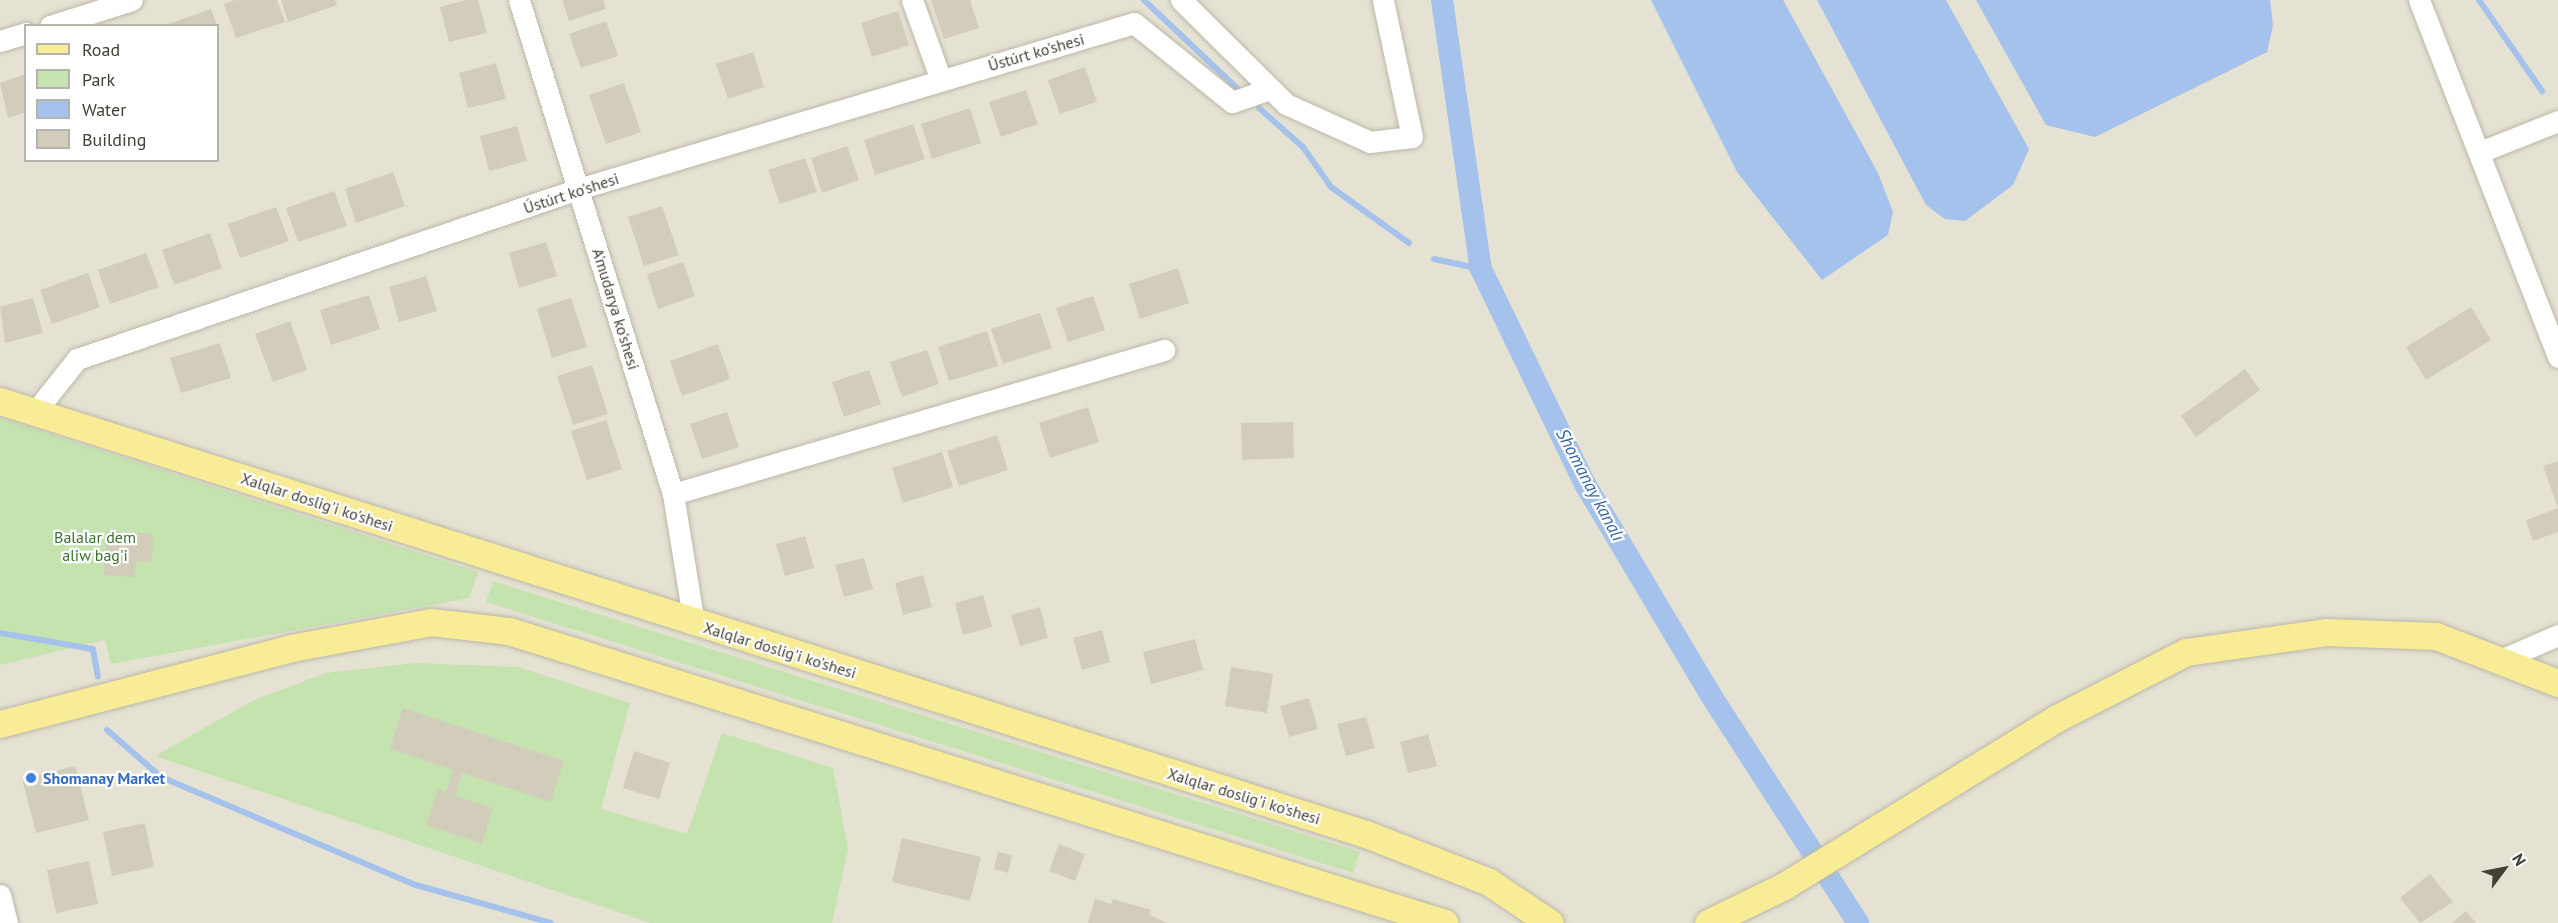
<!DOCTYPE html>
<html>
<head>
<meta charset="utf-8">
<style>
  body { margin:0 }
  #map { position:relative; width:2558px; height:923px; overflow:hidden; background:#f1efe5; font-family:"PT Sans",sans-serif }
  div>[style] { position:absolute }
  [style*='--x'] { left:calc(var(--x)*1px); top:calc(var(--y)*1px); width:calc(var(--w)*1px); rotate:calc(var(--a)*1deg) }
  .residential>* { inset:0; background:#e5e2d3 }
  .green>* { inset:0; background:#c4e3af }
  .water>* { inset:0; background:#a4c2eb }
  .stream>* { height:6px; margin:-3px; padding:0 3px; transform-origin:3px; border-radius:3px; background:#a4c2eb }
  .canal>* { height:22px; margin:-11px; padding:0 11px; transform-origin:11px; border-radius:11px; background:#a4c2eb }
  .building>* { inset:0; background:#d2cdbb }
  .roads { filter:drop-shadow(0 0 2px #bcb8a8) drop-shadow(0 0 2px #bcb8a8) }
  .minor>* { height:21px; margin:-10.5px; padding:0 10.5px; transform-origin:10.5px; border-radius:10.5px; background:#fff }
  .major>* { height:27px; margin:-13.5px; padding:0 13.5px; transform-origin:13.5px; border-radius:13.5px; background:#f8ec97 }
  .dots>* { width:16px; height:16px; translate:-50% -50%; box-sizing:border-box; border:3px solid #fff; border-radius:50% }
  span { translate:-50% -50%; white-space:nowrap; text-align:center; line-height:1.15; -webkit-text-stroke:4.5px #fff; paint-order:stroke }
  .street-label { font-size:16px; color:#434035 }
  .park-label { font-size:16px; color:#3b712c }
  .shop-label { font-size:16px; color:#366cbe; font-weight:700 }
  .left { translate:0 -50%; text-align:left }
  .water-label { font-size:18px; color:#3565a7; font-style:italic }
  .legend { position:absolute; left:24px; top:24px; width:195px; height:138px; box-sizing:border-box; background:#fff; border:2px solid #b4b3ae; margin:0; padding:8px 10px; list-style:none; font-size:18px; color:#434035 }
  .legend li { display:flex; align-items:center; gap:12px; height:30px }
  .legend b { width:30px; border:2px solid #b4b3ae }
  .north { position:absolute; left:2474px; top:839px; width:60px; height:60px; -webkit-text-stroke:4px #fff; paint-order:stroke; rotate:58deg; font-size:16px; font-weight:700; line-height:24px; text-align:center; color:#434035 }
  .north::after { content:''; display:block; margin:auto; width:21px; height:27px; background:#434035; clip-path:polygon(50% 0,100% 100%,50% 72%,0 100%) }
</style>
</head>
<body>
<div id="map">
  <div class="residential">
    <i style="clip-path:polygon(evenodd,0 0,2558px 0,2558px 923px,0 923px,0 0,26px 26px,218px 26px,218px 160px,26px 160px,26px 26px)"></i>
  </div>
  <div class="green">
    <i style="clip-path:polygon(0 418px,478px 572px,469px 598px,111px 664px,105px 640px,0 665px)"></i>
    <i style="clip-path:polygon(493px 581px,1360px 852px,1353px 873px,486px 602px)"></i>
    <i style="clip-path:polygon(416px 663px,518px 667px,630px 703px,601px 809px,687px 834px,722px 733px,833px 768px,848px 849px,832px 923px,651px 923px,155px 756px,254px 700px,326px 673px)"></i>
  </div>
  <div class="water">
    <i style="clip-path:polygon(1651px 0,1783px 0,1878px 173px,1893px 212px,1888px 235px,1822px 280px,1737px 172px)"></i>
    <i style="clip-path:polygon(1817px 0,1946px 0,2029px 149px,2013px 185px,1965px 221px,1945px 219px,1926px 205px)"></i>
    <i style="clip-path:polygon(1976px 0,2270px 0,2273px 25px,2267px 52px,2095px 137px,2046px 125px)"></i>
  </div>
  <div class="stream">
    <i style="--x:1144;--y:0;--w:134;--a:43.5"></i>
    <i style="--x:2479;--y:0;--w:111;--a:55.3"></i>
    <i style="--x:1259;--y:108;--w:59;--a:41.6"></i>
    <i style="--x:1303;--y:147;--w:49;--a:55"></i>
    <i style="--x:1331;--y:187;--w:96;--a:35.7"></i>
    <i style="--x:1434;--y:259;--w:48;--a:12"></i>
    <i style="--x:0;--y:633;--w:94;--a:9.8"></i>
    <i style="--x:93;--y:649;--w:28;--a:80"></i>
    <i style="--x:107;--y:730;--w:72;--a:41"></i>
    <i style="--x:161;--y:777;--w:277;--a:23"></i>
    <i style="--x:416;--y:885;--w:140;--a:15.7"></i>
  </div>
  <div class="canal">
    <i style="--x:1442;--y:0;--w:272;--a:81.8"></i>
    <i style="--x:1481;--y:269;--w:239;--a:64.2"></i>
    <i style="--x:1585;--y:484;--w:244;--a:59.2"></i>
    <i style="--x:1710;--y:694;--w:273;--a:57.1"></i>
  </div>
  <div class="building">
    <i style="clip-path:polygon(235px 0,277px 0,285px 22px,236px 38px,224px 4px)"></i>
    <i style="clip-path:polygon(281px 0,335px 0,337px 5px,288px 22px)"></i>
    <i style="clip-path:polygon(466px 0,478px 0,487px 33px,449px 42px,440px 7px)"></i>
    <i style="clip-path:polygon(562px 0,603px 0,606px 9px,569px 21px)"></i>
    <i style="clip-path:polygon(931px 0,970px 0,979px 28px,944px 39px)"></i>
    <i style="clip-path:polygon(211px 9px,217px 26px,166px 26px,165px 25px)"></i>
    <i style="clip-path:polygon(898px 11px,909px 45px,872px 57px,861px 23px)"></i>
    <i style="clip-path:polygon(606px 21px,618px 56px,581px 68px,569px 34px)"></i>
    <i style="clip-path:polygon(753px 52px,764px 87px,728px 99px,716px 64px)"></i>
    <i style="clip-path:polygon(496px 63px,506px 99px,468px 108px,459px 73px)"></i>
    <i style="clip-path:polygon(1085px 67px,1097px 102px,1060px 114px,1048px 80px)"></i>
    <i style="clip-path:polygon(26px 74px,26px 112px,8px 118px,0 83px)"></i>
    <i style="clip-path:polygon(624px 83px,641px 132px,606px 144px,589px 95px)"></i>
    <i style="clip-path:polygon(1026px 90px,1038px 124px,1001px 137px,989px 102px)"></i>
    <i style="clip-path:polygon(970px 108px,981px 143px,932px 159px,921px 124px)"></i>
    <i style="clip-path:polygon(913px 124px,925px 159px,875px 175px,864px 140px)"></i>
    <i style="clip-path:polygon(517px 126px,527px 161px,489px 171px,480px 136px)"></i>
    <i style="clip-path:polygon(847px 146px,859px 180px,822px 193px,811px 158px)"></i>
    <i style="clip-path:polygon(805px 158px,817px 192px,780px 204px,768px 170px)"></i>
    <i style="clip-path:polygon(393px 172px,405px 206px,356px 223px,345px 189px)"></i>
    <i style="clip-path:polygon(334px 191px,347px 226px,298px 242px,286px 208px)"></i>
    <i style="clip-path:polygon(662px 206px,679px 255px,644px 266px,628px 217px)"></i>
    <i style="clip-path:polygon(276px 207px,289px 241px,240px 258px,228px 224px)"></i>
    <i style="clip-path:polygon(210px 233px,222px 268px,174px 285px,162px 250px)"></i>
    <i style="clip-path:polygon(546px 242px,557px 276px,519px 288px,509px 253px)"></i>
    <i style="clip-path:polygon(146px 253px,159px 287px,110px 304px,98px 270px)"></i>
    <i style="clip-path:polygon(683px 262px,695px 296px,658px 309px,647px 274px)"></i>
    <i style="clip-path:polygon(1178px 268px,1189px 303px,1140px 319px,1129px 284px)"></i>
    <i style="clip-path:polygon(88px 273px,100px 307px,52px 324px,40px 290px)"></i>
    <i style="clip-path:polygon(426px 276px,437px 311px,399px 322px,389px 287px)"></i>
    <i style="clip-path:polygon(369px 295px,380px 329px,331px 345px,320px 310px)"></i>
    <i style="clip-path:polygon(1093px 296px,1105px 330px,1068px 342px,1056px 308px)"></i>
    <i style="clip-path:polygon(33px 298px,43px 333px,5px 343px,0 307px)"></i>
    <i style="clip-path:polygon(571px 298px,587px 347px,552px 358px,537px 309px)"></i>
    <i style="clip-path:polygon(2471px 307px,2491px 340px,2426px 380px,2406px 347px)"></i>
    <i style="clip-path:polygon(1040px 313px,1052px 348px,1003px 364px,991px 329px)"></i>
    <i style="clip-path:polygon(290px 321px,307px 370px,273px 382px,255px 334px)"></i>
    <i style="clip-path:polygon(987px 331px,998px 366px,949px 381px,938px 347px)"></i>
    <i style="clip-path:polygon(220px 343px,231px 378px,181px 393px,170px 358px)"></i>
    <i style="clip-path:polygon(718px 344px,730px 379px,682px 396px,670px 361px)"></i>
    <i style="clip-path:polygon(927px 350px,939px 384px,902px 397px,890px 362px)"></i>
    <i style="clip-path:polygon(592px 365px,608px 414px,573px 425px,557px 376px)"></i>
    <i style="clip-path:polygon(2245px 369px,2260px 390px,2196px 437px,2181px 416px)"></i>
    <i style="clip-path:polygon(869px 370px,881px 404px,844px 417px,832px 382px)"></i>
    <i style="clip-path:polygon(1088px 407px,1099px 442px,1050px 458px,1039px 423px)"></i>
    <i style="clip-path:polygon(727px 412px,739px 447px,702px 459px,690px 424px)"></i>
    <i style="clip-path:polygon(606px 420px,622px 469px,587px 480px,571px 431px)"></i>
    <i style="clip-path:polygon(1293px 422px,1294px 458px,1242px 460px,1241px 423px)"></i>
    <i style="clip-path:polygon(997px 435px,1008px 470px,959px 486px,947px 451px)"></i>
    <i style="clip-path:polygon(942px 452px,953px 487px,903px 503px,892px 468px)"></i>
    <i style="clip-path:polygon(2558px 461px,2558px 532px,2533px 541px,2526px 520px,2558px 508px,2543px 466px)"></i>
    <i style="clip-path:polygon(107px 531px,153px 534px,152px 562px,136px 561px,135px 577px,104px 575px)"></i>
    <i style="clip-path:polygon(805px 536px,814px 568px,785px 576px,776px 544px)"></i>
    <i style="clip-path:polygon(864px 558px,873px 589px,844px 597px,835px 565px)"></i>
    <i style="clip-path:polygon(923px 575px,932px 607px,903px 615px,895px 583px)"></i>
    <i style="clip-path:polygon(983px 595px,992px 627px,963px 635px,955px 603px)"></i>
    <i style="clip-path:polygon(1040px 607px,1048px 638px,1020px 646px,1011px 615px)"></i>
    <i style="clip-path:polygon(1102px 630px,1110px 662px,1082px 670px,1073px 638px)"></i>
    <i style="clip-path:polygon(1195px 639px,1203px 670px,1151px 684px,1143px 652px)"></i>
    <i style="clip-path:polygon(1231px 667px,1273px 674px,1267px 713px,1225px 706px)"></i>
    <i style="clip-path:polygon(1309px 698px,1318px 729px,1289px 737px,1280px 706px)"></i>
    <i style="clip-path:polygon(403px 708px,564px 761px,551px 802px,462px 773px,455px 796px,493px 808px,482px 844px,426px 825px,438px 789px,446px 792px,453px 770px,390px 749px)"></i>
    <i style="clip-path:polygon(1366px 717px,1375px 748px,1346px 756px,1337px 724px)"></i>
    <i style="clip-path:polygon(1428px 734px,1437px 766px,1408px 773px,1400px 742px)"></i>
    <i style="clip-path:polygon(634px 751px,670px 763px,659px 799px,623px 788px)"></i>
    <i style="clip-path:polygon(75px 766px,89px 820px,36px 833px,22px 779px)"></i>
    <i style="clip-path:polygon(145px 823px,154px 867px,112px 876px,103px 832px)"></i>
    <i style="clip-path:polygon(902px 838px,981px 857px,970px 901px,892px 882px)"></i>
    <i style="clip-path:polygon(1059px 844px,1085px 854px,1075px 881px,1049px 871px)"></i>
    <i style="clip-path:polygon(998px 852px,1012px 855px,1008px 873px,994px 869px)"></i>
    <i style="clip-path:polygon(89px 861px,98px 904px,56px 913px,47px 870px)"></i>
    <i style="clip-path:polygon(2430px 874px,2453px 902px,2420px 923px,2400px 898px)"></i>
    <i style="clip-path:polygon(1095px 899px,1111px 904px,1113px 899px,1151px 910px,1150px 915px,1167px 923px,1088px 923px)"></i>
    <i style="clip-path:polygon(2466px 911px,2476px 923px,2452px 923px)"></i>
  </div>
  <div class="roads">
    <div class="minor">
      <i style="--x:519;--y:0;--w:517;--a:72.69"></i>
      <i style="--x:673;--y:494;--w:131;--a:80.8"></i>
      <i style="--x:912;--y:0;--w:85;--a:70.1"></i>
      <i style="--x:1181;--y:0;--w:148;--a:44.7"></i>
      <i style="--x:1286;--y:104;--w:92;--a:24.3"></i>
      <i style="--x:1370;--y:142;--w:42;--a:-6.8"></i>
      <i style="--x:1412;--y:137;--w:140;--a:-102"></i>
      <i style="--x:2419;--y:0;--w:383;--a:68.7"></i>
      <i style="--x:50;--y:26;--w:86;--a:-17.6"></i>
      <i style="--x:0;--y:41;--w:27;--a:-17"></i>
      <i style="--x:2480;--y:152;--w:84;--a:-21.7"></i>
      <i style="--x:35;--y:412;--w:68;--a:-51.6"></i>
      <i style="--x:77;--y:359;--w:529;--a:-18.74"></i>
      <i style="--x:578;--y:189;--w:580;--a:-16.62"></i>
      <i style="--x:1134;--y:23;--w:126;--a:38.9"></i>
      <i style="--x:1232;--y:102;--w:39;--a:-19"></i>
      <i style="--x:673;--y:494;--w:512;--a:-16.35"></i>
      <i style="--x:2503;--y:659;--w:60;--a:-23.6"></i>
      <i style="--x:0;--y:895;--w:29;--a:76"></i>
    </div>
    <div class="major">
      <i style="--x:0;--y:401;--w:1433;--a:17.59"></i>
      <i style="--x:1366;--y:834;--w:132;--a:21.3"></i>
      <i style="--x:1489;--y:882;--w:73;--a:33.9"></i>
      <i style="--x:0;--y:724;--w:301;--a:-14.6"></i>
      <i style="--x:291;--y:648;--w:142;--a:-10.5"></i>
      <i style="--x:431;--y:622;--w:79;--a:6.6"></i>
      <i style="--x:509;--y:631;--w:980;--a:17.33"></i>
      <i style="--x:1708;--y:923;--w:85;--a:-26"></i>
      <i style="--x:1784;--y:886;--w:318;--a:-31.6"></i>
      <i style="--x:2055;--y:719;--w:147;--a:-27.1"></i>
      <i style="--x:2186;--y:652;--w:141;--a:-8.1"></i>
      <i style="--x:2326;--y:632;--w:110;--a:2.1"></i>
      <i style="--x:2436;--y:636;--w:131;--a:21.1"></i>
    </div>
  </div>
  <div class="dots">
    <i style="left:31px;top:778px;background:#3f7fe0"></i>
  </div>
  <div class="street-label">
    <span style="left:1036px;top:52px;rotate:-16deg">Ústúrt ko'shesi</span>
    <span style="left:571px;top:193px;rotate:-18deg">Ústúrt ko'shesi</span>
    <span style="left:616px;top:309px;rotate:73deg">A'mudarya ko'shesi</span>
    <span style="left:317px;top:502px;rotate:18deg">Xalqlar doslig'i ko'shesi</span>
    <span style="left:780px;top:650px;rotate:17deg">Xalqlar doslig'i ko'shesi</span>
    <span style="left:1244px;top:796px;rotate:17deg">Xalqlar doslig'i ko'shesi</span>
  </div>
  <div class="park-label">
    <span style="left:95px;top:546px">Balalar dem<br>aliw bag'i</span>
  </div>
  <div class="shop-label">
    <span class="left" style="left:43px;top:778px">Shomanay Market</span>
  </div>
  <div class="water-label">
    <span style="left:1590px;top:485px;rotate:62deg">Shomanay kanalı</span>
  </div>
  <ul class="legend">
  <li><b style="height:8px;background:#f8ec97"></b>Road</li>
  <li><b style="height:16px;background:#c4e3af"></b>Park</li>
  <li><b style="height:16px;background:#a4c2eb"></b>Water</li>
  <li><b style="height:16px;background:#d2cdbb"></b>Building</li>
  </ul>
  <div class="north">N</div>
</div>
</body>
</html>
